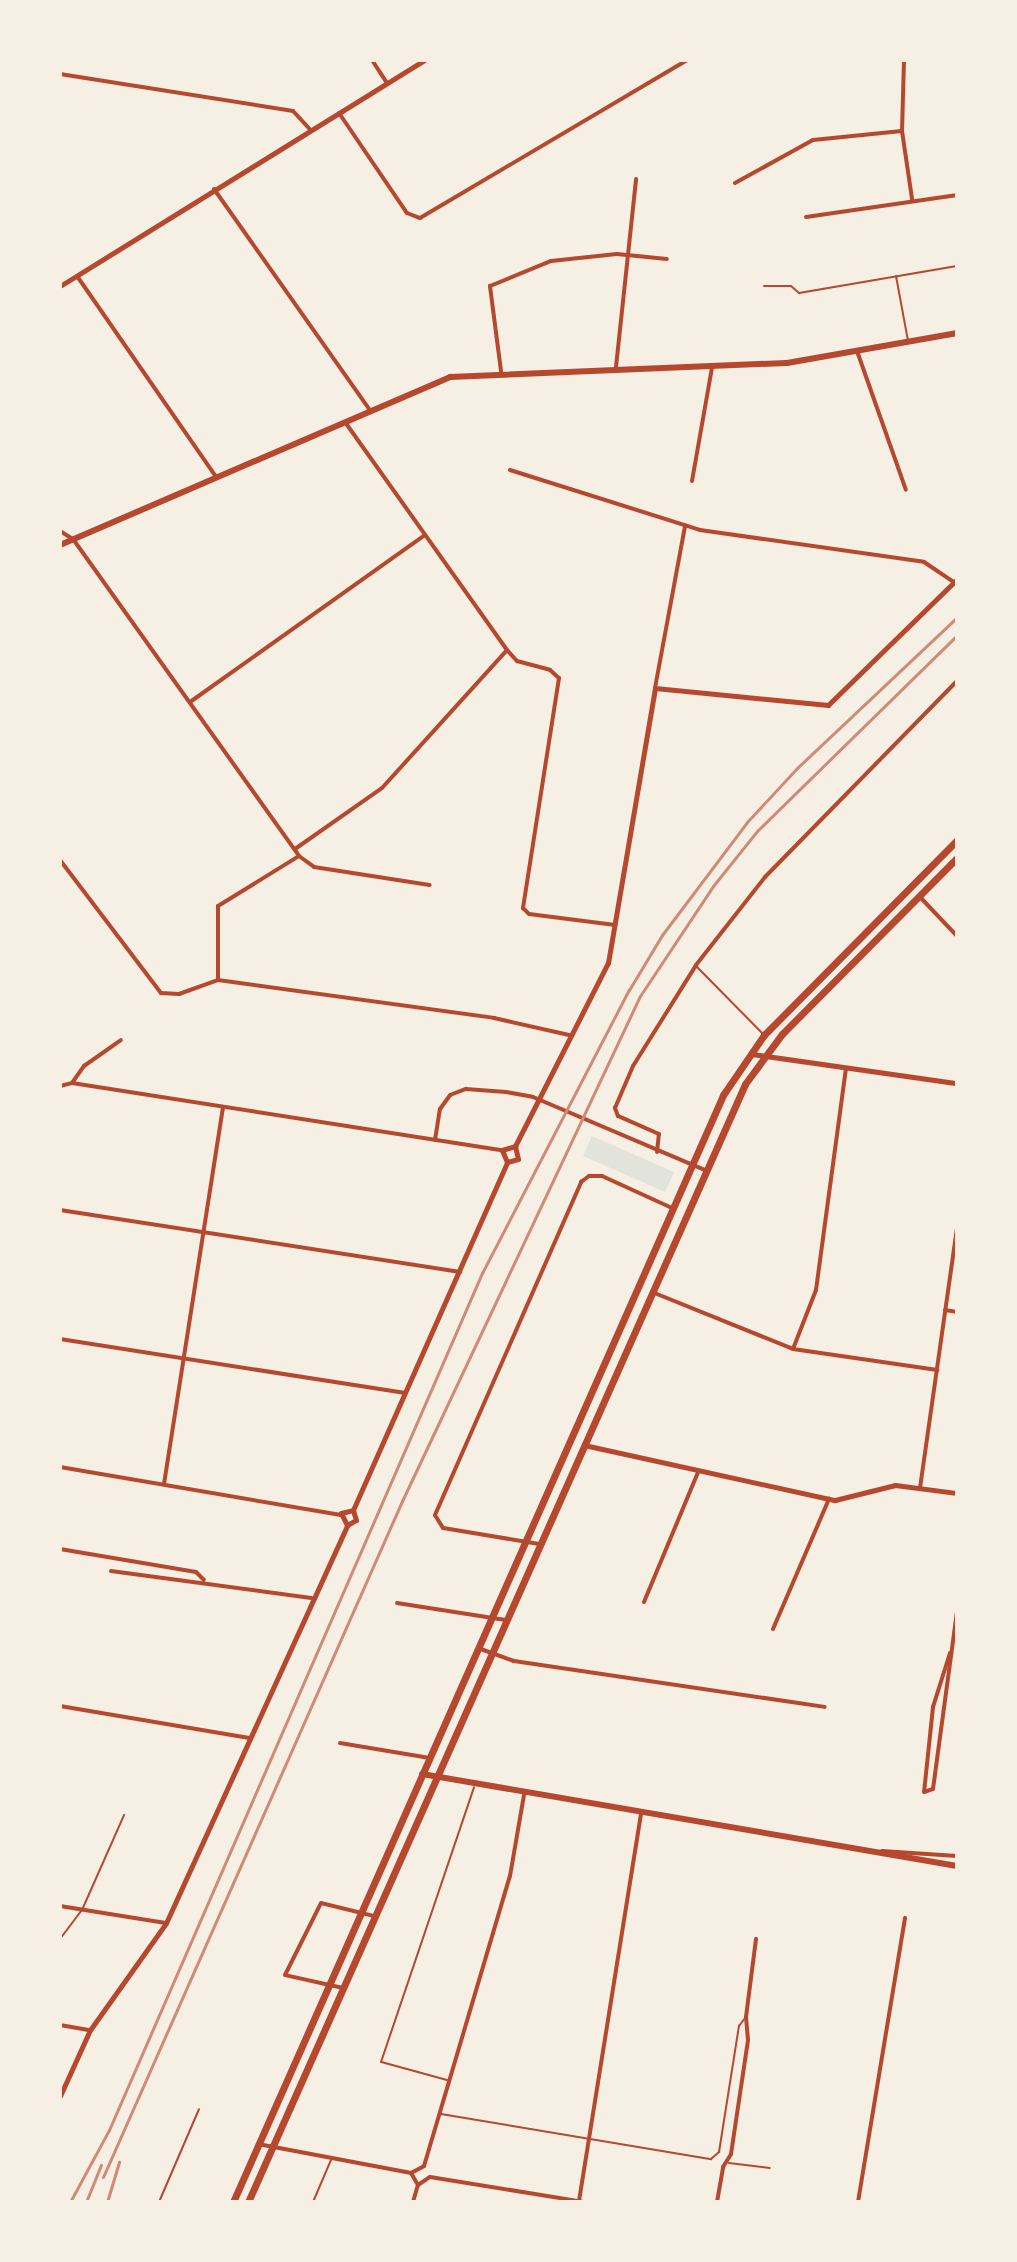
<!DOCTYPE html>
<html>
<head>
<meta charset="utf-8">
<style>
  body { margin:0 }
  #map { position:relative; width:1017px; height:2262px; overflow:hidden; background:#f6efe4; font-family:Jost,sans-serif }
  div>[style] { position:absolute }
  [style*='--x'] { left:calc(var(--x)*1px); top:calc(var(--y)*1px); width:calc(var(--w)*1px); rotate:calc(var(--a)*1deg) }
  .green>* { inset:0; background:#e2e4dc }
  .service>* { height:2px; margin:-1px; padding:0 1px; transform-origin:1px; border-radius:1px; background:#b5482f }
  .minor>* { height:4px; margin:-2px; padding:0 2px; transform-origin:2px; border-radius:2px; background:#b5482f }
  .tertiary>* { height:5px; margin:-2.5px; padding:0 2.5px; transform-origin:2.5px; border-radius:2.5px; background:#b5482f }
  .secondary>* { height:6px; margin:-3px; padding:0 3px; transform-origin:3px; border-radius:3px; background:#b5482f }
  .primary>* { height:6px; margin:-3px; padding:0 3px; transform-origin:3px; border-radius:3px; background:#b5482f }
  .trunk>* { height:7px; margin:-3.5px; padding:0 3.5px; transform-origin:3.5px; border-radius:3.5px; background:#b5482f }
  .rail>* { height:3px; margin:-1.5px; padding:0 1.5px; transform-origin:1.5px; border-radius:1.5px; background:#cf8b77 }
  span { translate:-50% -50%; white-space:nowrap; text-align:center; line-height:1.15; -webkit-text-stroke:6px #f6efe4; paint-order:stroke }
  .frame { position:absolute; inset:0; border:62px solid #f6efe4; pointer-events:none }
</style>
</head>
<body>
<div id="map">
  <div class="green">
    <i style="clip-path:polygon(592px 1136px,674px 1172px,665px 1192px,583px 1156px)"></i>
  </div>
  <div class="service">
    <i style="--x:896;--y:276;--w:66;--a:79.5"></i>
    <i style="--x:764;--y:286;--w:27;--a:0"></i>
    <i style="--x:791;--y:286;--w:11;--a:41"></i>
    <i style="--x:799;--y:293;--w:160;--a:-9.7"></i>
    <i style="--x:697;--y:967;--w:94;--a:45.4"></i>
    <i style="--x:60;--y:1939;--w:36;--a:-53"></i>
    <i style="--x:82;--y:1910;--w:104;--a:-66.1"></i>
    <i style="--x:447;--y:2080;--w:68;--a:-164.7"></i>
    <i style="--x:381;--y:2062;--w:290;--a:-71.3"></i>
    <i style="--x:441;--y:2114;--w:274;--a:9.5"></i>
    <i style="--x:711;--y:2159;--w:11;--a:-41"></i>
    <i style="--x:719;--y:2152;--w:128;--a:-81"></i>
    <i style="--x:739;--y:2026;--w:10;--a:-53"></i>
    <i style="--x:729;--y:2163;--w:41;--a:7"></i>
    <i style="--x:159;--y:2202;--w:101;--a:-66.7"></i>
    <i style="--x:313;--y:2202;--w:46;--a:-66.8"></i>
  </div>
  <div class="minor">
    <i style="--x:372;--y:60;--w:27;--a:57"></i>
    <i style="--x:904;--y:60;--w:71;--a:91.6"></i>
    <i style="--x:902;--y:131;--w:69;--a:81.6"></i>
    <i style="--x:60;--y:74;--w:236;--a:9"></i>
    <i style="--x:293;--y:111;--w:26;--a:47"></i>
    <i style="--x:339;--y:113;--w:121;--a:55.8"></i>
    <i style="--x:407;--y:213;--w:14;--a:21"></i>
    <i style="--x:420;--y:218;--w:310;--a:-30.6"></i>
    <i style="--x:735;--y:183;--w:89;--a:-28.9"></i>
    <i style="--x:813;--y:140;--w:89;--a:-5.8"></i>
    <i style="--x:214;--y:189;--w:269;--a:54.8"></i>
    <i style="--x:806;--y:217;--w:153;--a:-8.3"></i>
    <i style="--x:77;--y:276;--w:244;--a:55.3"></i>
    <i style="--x:857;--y:351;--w:147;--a:70.6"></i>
    <i style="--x:616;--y:367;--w:189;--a:-83.9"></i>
    <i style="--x:501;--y:371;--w:86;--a:-97.4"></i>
    <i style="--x:490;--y:286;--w:66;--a:-22.3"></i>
    <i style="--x:551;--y:261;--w:66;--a:-6.1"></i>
    <i style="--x:617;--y:254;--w:50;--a:5.7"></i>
    <i style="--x:345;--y:422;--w:280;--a:54.6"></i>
    <i style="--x:507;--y:650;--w:15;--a:48"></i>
    <i style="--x:517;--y:661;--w:34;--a:15"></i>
    <i style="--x:550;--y:670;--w:12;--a:42"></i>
    <i style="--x:559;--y:678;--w:233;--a:98.9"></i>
    <i style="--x:523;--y:908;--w:8;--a:45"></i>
    <i style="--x:529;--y:914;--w:87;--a:7.3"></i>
    <i style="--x:510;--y:470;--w:199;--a:17.5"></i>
    <i style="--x:700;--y:530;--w:226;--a:8.1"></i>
    <i style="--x:924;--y:562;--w:36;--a:34"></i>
    <i style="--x:692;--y:481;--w:116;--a:-80"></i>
    <i style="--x:60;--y:531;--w:15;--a:32"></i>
    <i style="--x:73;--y:539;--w:389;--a:54.5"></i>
    <i style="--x:299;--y:856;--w:19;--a:36"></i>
    <i style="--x:314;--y:867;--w:117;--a:8.8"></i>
    <i style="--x:655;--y:688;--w:165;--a:-79.5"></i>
    <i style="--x:190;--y:702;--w:288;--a:-35.4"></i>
    <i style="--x:295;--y:849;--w:106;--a:-35"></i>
    <i style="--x:382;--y:788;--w:186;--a:-47.8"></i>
    <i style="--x:60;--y:860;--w:167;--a:52.8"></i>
    <i style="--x:161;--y:993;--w:18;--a:3"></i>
    <i style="--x:179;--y:994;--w:41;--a:-19.7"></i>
    <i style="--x:218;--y:980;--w:279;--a:7.8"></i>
    <i style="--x:494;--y:1018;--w:77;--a:12.8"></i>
    <i style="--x:919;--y:896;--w:55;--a:46.5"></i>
    <i style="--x:218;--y:980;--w:74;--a:-90"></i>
    <i style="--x:218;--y:906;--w:95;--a:-31.7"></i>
    <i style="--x:72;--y:1083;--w:435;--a:8.9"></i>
    <i style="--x:60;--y:1086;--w:12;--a:-14"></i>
    <i style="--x:72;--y:1083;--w:21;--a:-55"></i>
    <i style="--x:84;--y:1066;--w:45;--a:-35.1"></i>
    <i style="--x:435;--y:1140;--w:31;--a:-81"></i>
    <i style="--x:440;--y:1109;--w:17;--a:-54"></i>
    <i style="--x:450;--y:1095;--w:17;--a:-21"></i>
    <i style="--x:466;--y:1089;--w:40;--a:4.3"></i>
    <i style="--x:506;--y:1092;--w:27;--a:10"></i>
    <i style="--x:533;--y:1097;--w:187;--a:23"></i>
    <i style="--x:657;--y:1152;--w:18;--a:-84"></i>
    <i style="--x:659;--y:1134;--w:45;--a:-156.3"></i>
    <i style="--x:618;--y:1116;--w:9;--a:-111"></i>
    <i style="--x:615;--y:1108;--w:46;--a:-66.8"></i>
    <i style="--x:633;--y:1066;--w:119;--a:-58"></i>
    <i style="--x:696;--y:965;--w:112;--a:-51.9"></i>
    <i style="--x:765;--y:877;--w:274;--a:-45.6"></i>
    <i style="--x:60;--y:1210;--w:405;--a:8.8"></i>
    <i style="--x:652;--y:1292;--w:152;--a:22"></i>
    <i style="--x:793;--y:1349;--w:146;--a:8.3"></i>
    <i style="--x:945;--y:1310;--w:12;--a:9"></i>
    <i style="--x:60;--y:1339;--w:348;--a:8.9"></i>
    <i style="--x:793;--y:1349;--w:63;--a:-68.7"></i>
    <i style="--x:816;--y:1290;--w:224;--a:-82.3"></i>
    <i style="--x:60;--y:1467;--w:285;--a:9.7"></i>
    <i style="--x:164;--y:1484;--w:381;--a:-81.1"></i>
    <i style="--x:920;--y:1488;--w:262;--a:-81.9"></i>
    <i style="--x:539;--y:1544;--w:97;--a:-170.5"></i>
    <i style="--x:443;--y:1528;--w:15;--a:-122"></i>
    <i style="--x:435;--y:1515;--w:364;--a:-66.3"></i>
    <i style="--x:581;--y:1182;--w:10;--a:-37"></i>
    <i style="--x:589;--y:1176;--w:13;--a:0"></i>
    <i style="--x:602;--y:1176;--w:77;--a:24.6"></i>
    <i style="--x:60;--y:1549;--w:138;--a:9.6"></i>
    <i style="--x:196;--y:1572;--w:11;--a:45"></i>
    <i style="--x:111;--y:1571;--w:202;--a:7.7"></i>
    <i style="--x:644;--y:1602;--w:143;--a:-67.4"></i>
    <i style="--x:397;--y:1603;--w:110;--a:8.9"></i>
    <i style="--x:773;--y:1629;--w:142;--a:-66.7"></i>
    <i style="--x:478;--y:1648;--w:38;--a:20"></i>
    <i style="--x:514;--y:1661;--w:314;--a:8.4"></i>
    <i style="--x:950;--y:1653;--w:57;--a:107.5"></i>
    <i style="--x:933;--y:1707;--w:85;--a:96"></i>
    <i style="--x:924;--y:1792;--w:9;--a:-18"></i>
    <i style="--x:933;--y:1789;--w:180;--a:-82.3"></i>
    <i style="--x:60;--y:1706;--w:192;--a:9.6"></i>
    <i style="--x:340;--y:1743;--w:91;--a:9.5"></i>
    <i style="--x:882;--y:1851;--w:75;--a:3.8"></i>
    <i style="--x:60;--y:1906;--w:107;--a:9.1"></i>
    <i style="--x:343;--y:1988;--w:59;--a:-167.4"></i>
    <i style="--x:285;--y:1975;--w:80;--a:-63.4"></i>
    <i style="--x:321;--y:1903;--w:55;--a:13.8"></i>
    <i style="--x:60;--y:2025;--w:29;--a:10"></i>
    <i style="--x:258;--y:2144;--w:156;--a:10.7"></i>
    <i style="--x:424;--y:2166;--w:302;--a:-73.5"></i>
    <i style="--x:510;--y:1876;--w:82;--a:-80.2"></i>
    <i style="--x:411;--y:2173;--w:15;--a:-28"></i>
    <i style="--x:411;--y:2173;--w:14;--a:60"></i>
    <i style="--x:430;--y:2177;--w:157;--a:9.2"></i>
    <i style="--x:418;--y:2185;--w:14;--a:-34"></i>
    <i style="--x:579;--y:2201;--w:392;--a:-80.9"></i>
    <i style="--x:413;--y:2202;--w:18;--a:-74"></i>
    <i style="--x:717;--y:2202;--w:36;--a:-80"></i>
    <i style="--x:723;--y:2167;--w:15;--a:-58"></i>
    <i style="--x:731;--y:2154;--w:115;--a:-81.5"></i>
    <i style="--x:748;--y:2040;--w:23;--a:-95"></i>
    <i style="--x:746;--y:2017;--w:79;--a:-82.7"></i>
    <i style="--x:858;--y:2202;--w:288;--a:-80.6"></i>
  </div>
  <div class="tertiary">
    <i style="--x:60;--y:286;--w:429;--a:-31.8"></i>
    <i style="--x:752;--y:1054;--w:207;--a:8.1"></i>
    <i style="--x:515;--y:1146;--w:205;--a:-63.1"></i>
    <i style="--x:608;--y:963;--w:279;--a:-80.3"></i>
    <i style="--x:655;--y:688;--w:174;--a:5.6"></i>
    <i style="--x:828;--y:705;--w:180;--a:-44.3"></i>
    <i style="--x:507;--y:1162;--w:13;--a:-113"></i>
    <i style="--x:502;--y:1150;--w:14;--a:-17"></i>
    <i style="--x:507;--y:1162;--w:11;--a:-15"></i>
    <i style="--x:518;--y:1159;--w:13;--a:-103"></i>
    <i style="--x:584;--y:1445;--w:257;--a:12.4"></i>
    <i style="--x:835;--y:1500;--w:62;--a:-14"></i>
    <i style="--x:895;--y:1485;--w:63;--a:7.4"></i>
    <i style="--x:353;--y:1510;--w:381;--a:-66.1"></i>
    <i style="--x:347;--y:1525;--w:13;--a:-117"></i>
    <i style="--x:341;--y:1513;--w:12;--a:-14"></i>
    <i style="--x:347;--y:1525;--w:10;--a:-29"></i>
    <i style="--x:356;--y:1520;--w:10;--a:-107"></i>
    <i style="--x:60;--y:2096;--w:72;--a:-65.6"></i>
    <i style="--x:90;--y:2030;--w:131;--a:-54.6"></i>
    <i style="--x:166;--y:1923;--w:437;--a:-65.5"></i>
  </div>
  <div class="secondary">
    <i style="--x:422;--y:1774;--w:543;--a:9.76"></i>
  </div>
  <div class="primary">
    <i style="--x:60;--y:545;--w:425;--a:-23.3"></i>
    <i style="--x:450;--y:377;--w:337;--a:-2.4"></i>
    <i style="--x:787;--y:363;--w:173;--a:-10"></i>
  </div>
  <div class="trunk">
    <i style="--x:233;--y:2202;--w:1211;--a:-66.12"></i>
    <i style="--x:723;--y:1095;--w:73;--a:-55.7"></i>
    <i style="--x:764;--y:1035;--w:274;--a:-45.3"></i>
    <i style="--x:248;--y:2202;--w:1223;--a:-66.03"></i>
    <i style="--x:745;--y:1084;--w:62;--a:-53.5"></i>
    <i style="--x:782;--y:1034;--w:248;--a:-45.2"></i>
  </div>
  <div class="rail">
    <i style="--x:103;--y:2177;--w:739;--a:-66.14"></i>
    <i style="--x:402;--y:1501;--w:558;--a:-64.77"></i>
    <i style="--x:640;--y:996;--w:132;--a:-56.4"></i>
    <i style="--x:713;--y:886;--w:70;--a:-51.3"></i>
    <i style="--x:757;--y:831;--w:280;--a:-44.4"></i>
    <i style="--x:70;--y:2202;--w:82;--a:-61.6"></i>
    <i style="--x:109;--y:2130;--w:935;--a:-66.48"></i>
    <i style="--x:482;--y:1273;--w:319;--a:-62.6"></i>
    <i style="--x:629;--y:990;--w:64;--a:-59"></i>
    <i style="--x:662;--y:935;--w:141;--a:-53"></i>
    <i style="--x:747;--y:822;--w:74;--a:-47.2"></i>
    <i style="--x:797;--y:768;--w:220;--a:-43.3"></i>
    <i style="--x:86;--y:2202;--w:40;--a:-68"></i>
    <i style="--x:107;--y:2202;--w:42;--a:-73.3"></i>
  </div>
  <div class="frame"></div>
</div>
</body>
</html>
